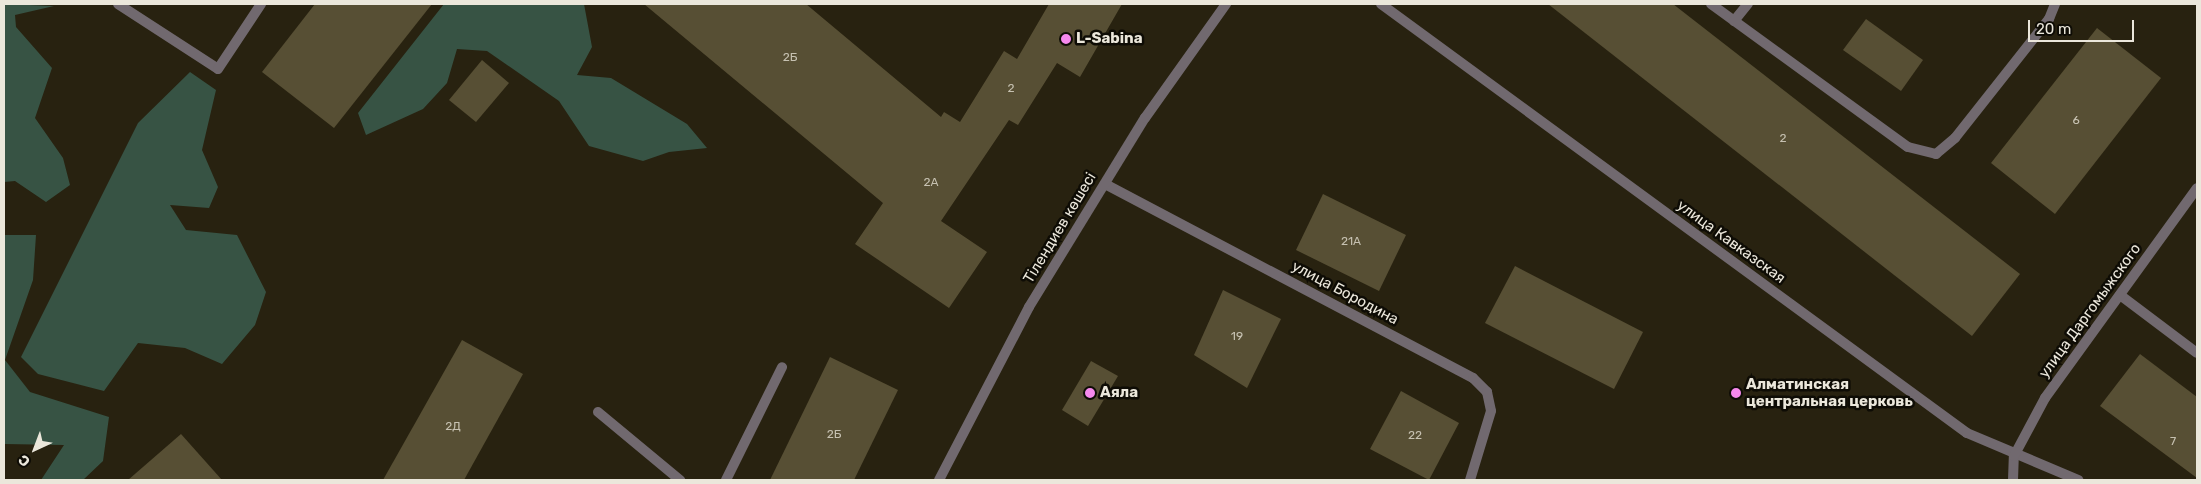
<!DOCTYPE html>
<html>
<head>
<meta charset="utf-8">
<style>
  body { margin:0 }
  #map { position:relative; width:2201px; height:484px; overflow:hidden; background:#282210; font-family:Rubik,sans-serif }
  div>[style] { position:absolute }
  [style*='--x'] { left:calc(var(--x)*1px); top:calc(var(--y)*1px); width:calc(var(--w)*1px); rotate:calc(var(--a)*1deg) }
  .forest>* { inset:0; background:#375344 }
  .building>* { inset:0; background:#574f34 }
  .service>* { height:10px; margin:-5px; padding:0 5px; transform-origin:5px; border-radius:5px; background:#71696f }
  .minor>* { height:10px; margin:-5px; padding:0 5px; transform-origin:5px; border-radius:5px; background:#71696f }
  .tertiary>* { height:10px; margin:-5px; padding:0 5px; transform-origin:5px; border-radius:5px; background:#71696f }
  .dots>* { width:14px; height:14px; translate:-50% -50%; box-sizing:border-box; border:2px solid #0e0c05; border-radius:50% }
  span { translate:-50% -50%; white-space:nowrap; text-align:center; line-height:1.15; -webkit-text-stroke:5px #0e0c05; paint-order:stroke }
  .number-label { font-size:12px; color:#c6c1b1 }
  .number-label span { -webkit-text-stroke-width:0 }
  .poi-label { font-size:15px; color:#ebe7db; font-weight:700 }
  .left { translate:0 -50%; text-align:left }
  .street-label { font-size:15px; color:#ebe7db }
  .frame { position:absolute; inset:0; border:5px solid #ebe7db; pointer-events:none }
  .north { position:absolute; left:10px; top:424px; width:50px; height:50px; -webkit-text-stroke:4px #0e0c05; paint-order:stroke; rotate:223deg; font-size:14px; font-weight:700; line-height:20px; text-align:center; color:#ebe7db }
  .north::after { content:''; display:block; margin:auto; width:18px; height:22px; background:#ebe7db; clip-path:polygon(50% 0,100% 100%,50% 72%,0 100%) }
  .scale { position:absolute; left:2028px; top:20px; width:106px; height:22px; box-sizing:border-box; border:2px solid #ebe7db; border-top:0; padding-left:6px; font-size:15px; line-height:18px; white-space:nowrap; color:#ebe7db; -webkit-text-stroke:4px #0e0c05; paint-order:stroke }
</style>
</head>
<body>
<div id="map">
  <div class="forest">
    <i style="clip-path:polygon(4px 4px,54px 6px,15px 15px,16px 27px,52px 68px,35px 118px,63px 158px,70px 185px,46px 202px,15px 181px,4px 182px)"></i>
    <i style="clip-path:polygon(444px 4px,584px 4px,592px 47px,577px 75px,611px 78px,687px 124px,707px 148px,669px 152px,643px 161px,589px 146px,559px 101px,487px 51px,457px 49px,447px 83px,423px 109px,366px 135px,358px 113px)"></i>
    <i style="clip-path:polygon(190px 72px,216px 90px,202px 150px,218px 187px,209px 208px,170px 205px,186px 230px,237px 235px,266px 292px,255px 325px,222px 364px,185px 348px,138px 343px,104px 391px,38px 374px,21px 357px,138px 123px)"></i>
    <i style="clip-path:polygon(4px 235px,36px 235px,33px 280px,5px 360px,30px 392px,109px 417px,103px 461px,83px 480px,41px 480px,64px 445px,4px 444px)"></i>
  </div>
  <div class="building">
    <i style="clip-path:polygon(315px 4px,432px 4px,334px 128px,262px 72px)"></i>
    <i style="clip-path:polygon(644px 4px,806px 4px,941px 117px,944px 112px,960px 122px,1004px 51px,1017px 59px,1049px 4px,1122px 4px,1080px 77px,1057px 63px,1018px 125px,1009px 120px,941px 221px,987px 252px,949px 308px,855px 244px,883px 203px)"></i>
    <i style="clip-path:polygon(1548px 4px,1673px 4px,2020px 274px,1972px 336px)"></i>
    <i style="clip-path:polygon(1866px 19px,1923px 60px,1901px 91px,1843px 50px)"></i>
    <i style="clip-path:polygon(2097px 28px,2161px 78px,2055px 214px,1991px 163px)"></i>
    <i style="clip-path:polygon(482px 60px,509px 83px,476px 122px,449px 100px)"></i>
    <i style="clip-path:polygon(1323px 194px,1406px 235px,1379px 291px,1296px 250px)"></i>
    <i style="clip-path:polygon(1515px 266px,1643px 332px,1614px 389px,1485px 323px)"></i>
    <i style="clip-path:polygon(1223px 290px,1281px 319px,1247px 388px,1194px 355px)"></i>
    <i style="clip-path:polygon(462px 340px,523px 374px,464px 480px,383px 480px)"></i>
    <i style="clip-path:polygon(2140px 354px,2197px 397px,2197px 478px,2100px 406px)"></i>
    <i style="clip-path:polygon(830px 357px,898px 390px,854px 480px,770px 480px)"></i>
    <i style="clip-path:polygon(1091px 361px,1118px 376px,1088px 426px,1062px 410px)"></i>
    <i style="clip-path:polygon(1401px 391px,1459px 423px,1429px 480px,1370px 449px)"></i>
    <i style="clip-path:polygon(181px 434px,222px 480px,128px 480px)"></i>
  </div>
  <div class="service">
    <i style="--x:118;--y:4;--w:119;--a:33"></i>
    <i style="--x:218;--y:69;--w:78;--a:-56.5"></i>
    <i style="--x:1711;--y:4;--w:243;--a:36"></i>
    <i style="--x:1908;--y:147;--w:29;--a:14"></i>
    <i style="--x:1936;--y:154;--w:25;--a:-40"></i>
    <i style="--x:1955;--y:138;--w:152;--a:-51.7"></i>
    <i style="--x:2049;--y:19;--w:16;--a:-68"></i>
    <i style="--x:1734;--y:21;--w:22;--a:-51"></i>
    <i style="--x:2120;--y:295;--w:96;--a:37"></i>
    <i style="--x:598;--y:412;--w:107;--a:39.7"></i>
    <i style="--x:726;--y:480;--w:126;--a:-63.6"></i>
  </div>
  <div class="minor">
    <i style="--x:1381;--y:4;--w:726;--a:36.21"></i>
    <i style="--x:1967;--y:433;--w:121;--a:22.9"></i>
    <i style="--x:1105;--y:184;--w:416;--a:27.8"></i>
    <i style="--x:1473;--y:378;--w:20;--a:45"></i>
    <i style="--x:1487;--y:392;--w:19;--a:78"></i>
    <i style="--x:1491;--y:411;--w:72;--a:106.9"></i>
    <i style="--x:2013;--y:480;--w:24;--a:-88"></i>
    <i style="--x:2014;--y:456;--w:66;--a:-61.9"></i>
    <i style="--x:2045;--y:398;--w:259;--a:-54.1"></i>
  </div>
  <div class="tertiary">
    <i style="--x:939;--y:480;--w:195;--a:-62.5"></i>
    <i style="--x:1029;--y:307;--w:222;--a:-58.5"></i>
    <i style="--x:1145;--y:118;--w:140;--a:-54.6"></i>
  </div>
  <div class="dots">
    <i style="left:1066px;top:39px;background:#f689ed"></i>
    <i style="left:1090px;top:393px;background:#f689ed"></i>
    <i style="left:1736px;top:393px;background:#f689ed"></i>
  </div>
  <div class="number-label">
    <span style="left:790px;top:58px">2Б</span>
    <span style="left:1011px;top:89px">2</span>
    <span style="left:2076px;top:121px">6</span>
    <span style="left:1783px;top:139px">2</span>
    <span style="left:931px;top:183px">2А</span>
    <span style="left:1351px;top:242px">21А</span>
    <span style="left:1237px;top:337px">19</span>
    <span style="left:453px;top:427px">2Д</span>
    <span style="left:834px;top:435px">2Б</span>
    <span style="left:1415px;top:436px">22</span>
    <span style="left:2173px;top:442px">7</span>
  </div>
  <div class="poi-label">
    <span class="left" style="left:1076px;top:39px">L-Sabina</span>
    <span class="left" style="left:1746px;top:393px">Алматинская<br>центральная церковь</span>
    <span class="left" style="left:1100px;top:393px">Аяла</span>
  </div>
  <div class="street-label">
    <span style="left:1060px;top:228px;rotate:-59deg">Тілендиев көшесі</span>
    <span style="left:1731px;top:242px;rotate:36deg">улица Кавказская</span>
    <span style="left:1345px;top:293px;rotate:28deg">улица Бородина</span>
    <span style="left:2090px;top:311px;rotate:-54deg">улица Даргомыжского</span>
  </div>
  <div class="frame"></div>
  <div class="north">С</div>
  <div class="scale">20 m</div>
</div>
</body>
</html>
